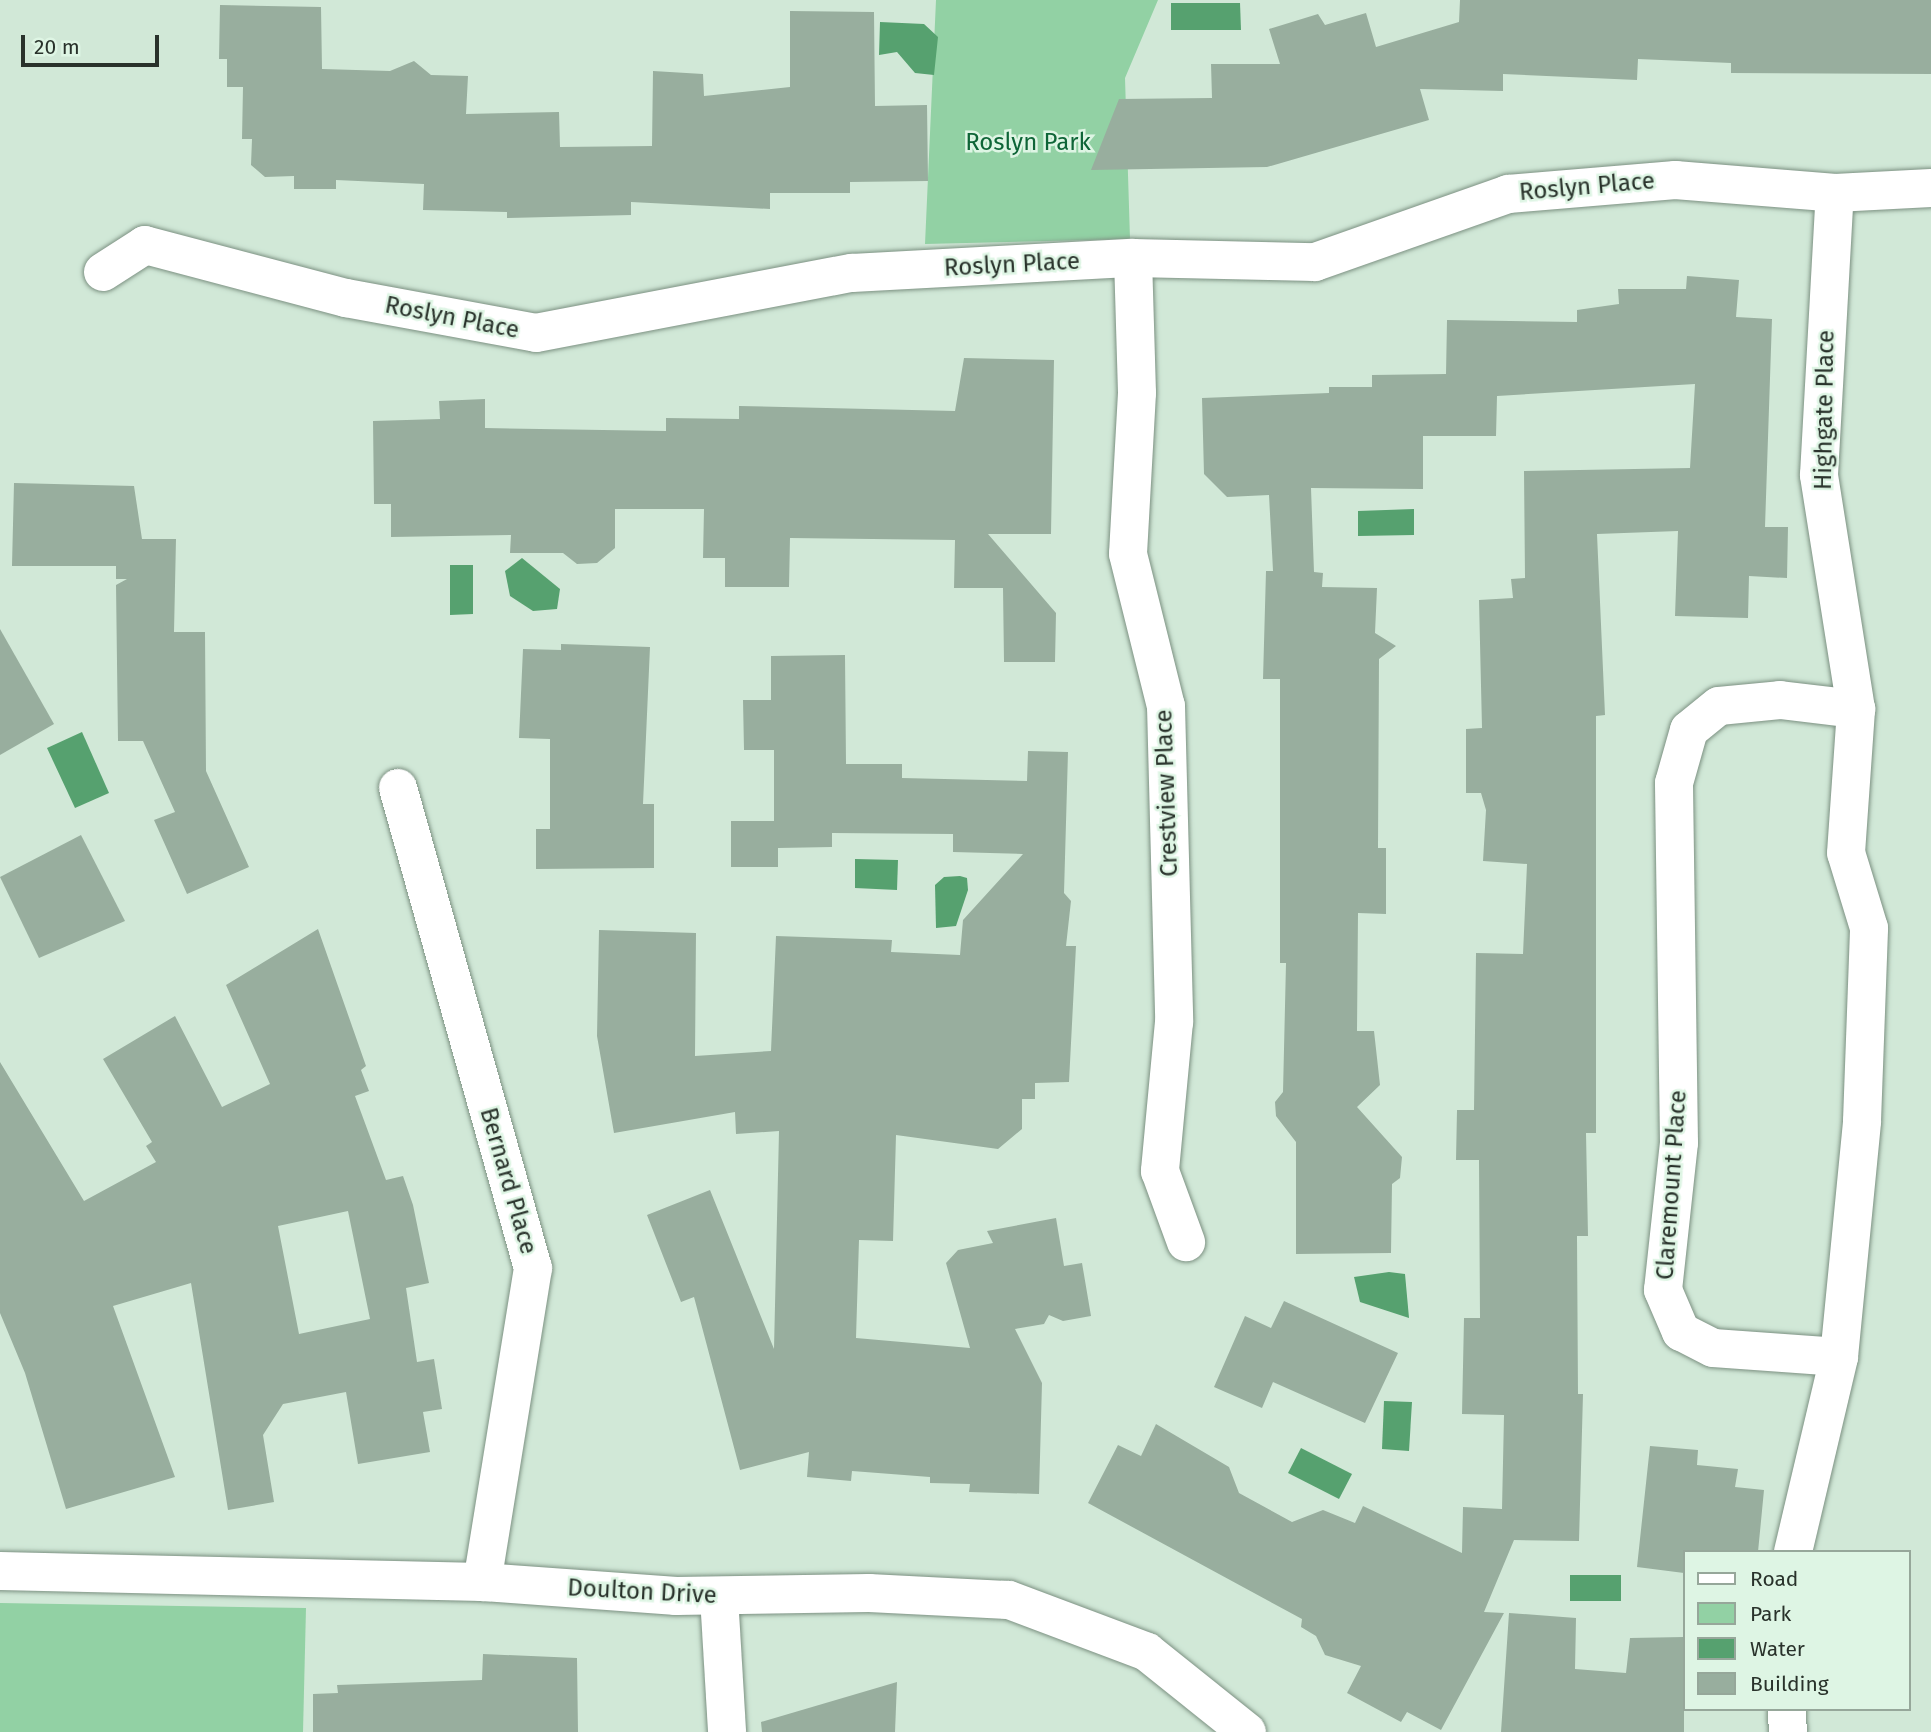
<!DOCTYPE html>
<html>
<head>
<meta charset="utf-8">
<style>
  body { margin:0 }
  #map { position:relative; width:1931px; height:1732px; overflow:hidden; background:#d1e8d7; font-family:"Fira Sans",sans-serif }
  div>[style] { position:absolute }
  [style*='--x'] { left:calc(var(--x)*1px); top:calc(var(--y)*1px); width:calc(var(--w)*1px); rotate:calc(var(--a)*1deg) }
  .green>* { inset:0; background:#92d1a4 }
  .water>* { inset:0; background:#56a16f }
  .building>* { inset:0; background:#98ae9e }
  .roads { filter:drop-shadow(0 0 2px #7c9182) drop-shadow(0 0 2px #7c9182) }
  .minor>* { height:38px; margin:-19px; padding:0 19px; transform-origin:19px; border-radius:19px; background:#fff }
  span { translate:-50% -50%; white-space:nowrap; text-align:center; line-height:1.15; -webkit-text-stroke:5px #def5e4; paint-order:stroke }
  .park-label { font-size:24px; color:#0e6537 }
  .street-label { font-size:24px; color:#29322b }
  .legend { position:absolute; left:1683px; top:1550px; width:228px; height:161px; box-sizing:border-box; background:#def5e4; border:2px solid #96a79a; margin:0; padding:9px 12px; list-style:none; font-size:21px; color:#29322b }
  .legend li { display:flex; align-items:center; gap:14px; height:35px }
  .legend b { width:35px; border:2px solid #96a79a }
  .scale { position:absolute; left:21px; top:35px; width:138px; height:32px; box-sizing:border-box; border:4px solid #29322b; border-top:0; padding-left:9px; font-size:21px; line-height:24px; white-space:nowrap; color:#29322b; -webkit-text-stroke:5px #def5e4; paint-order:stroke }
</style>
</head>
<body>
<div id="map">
  <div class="green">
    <i style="clip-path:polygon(936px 0,1158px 0,1125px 78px,1130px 239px,925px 244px)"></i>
    <i style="clip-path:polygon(0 1603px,306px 1608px,303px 1732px,0 1732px)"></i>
  </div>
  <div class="water">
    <i style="clip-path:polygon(1171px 3px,1240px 3px,1241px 30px,1171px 30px)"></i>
    <i style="clip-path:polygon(880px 22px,924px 24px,938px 37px,934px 75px,915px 73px,897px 52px,879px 55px)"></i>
    <i style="clip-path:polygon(1414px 509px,1414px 535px,1358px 536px,1358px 511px)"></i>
    <i style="clip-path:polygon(522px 558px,560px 589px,557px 609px,533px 611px,510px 596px,505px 571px)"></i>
    <i style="clip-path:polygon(450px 565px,473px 565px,473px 614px,450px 615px)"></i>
    <i style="clip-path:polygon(82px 732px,109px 793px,75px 808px,47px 748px)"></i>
    <i style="clip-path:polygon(855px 859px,898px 860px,897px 890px,855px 888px)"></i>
    <i style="clip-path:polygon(960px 876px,967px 878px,968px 890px,956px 926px,936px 928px,935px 885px,944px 877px)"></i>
    <i style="clip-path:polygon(1389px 1272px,1405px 1274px,1409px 1318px,1360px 1302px,1354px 1277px)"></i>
    <i style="clip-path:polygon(1384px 1401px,1412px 1402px,1409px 1451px,1382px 1449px)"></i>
    <i style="clip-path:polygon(1301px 1448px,1352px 1474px,1339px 1499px,1288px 1473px)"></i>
    <i style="clip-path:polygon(1570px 1575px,1621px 1575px,1621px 1601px,1570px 1601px)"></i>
  </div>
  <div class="building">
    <i style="clip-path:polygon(1460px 0,1931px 0,1931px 74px,1731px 73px,1731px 63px,1638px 59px,1637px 80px,1503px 74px,1503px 91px,1420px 89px,1429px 120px,1267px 167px,1091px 170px,1119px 99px,1212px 98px,1211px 64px,1280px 64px,1269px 29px,1318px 14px,1325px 25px,1366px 13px,1376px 47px,1459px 22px)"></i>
    <i style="clip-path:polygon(220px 5px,321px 7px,322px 69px,390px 71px,414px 61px,431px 75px,468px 76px,466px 114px,559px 112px,560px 147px,652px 146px,653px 71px,703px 74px,704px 96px,790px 87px,790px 11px,874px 12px,875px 106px,927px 105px,928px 181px,850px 182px,850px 193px,770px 193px,770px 209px,631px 202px,631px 215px,507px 218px,507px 212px,423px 210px,424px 184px,336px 180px,336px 189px,294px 189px,294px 176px,265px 177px,251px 165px,252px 139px,242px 139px,243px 87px,227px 87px,227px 59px,219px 59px)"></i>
    <i style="clip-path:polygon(1687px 276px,1739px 280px,1736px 317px,1772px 319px,1765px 527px,1788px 527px,1787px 578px,1749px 576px,1748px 618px,1675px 616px,1678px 531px,1597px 534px,1605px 715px,1596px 716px,1596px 1133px,1586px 1133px,1588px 1236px,1577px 1236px,1578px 1394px,1583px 1394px,1579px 1541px,1514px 1540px,1484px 1612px,1504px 1613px,1441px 1730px,1407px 1712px,1401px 1722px,1347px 1693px,1361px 1666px,1325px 1655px,1316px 1636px,1301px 1627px,1302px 1619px,1088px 1503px,1118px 1445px,1141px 1456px,1156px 1424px,1229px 1467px,1239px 1493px,1292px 1522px,1323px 1510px,1355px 1523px,1363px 1506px,1462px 1553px,1463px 1507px,1502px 1509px,1504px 1415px,1462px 1414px,1464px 1318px,1480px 1318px,1479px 1160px,1456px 1160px,1457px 1110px,1474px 1110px,1476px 953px,1523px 954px,1527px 864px,1483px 861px,1486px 810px,1481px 793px,1466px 793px,1466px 729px,1482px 728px,1479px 600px,1513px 598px,1511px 579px,1525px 578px,1524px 471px,1690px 468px,1695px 384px,1497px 396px,1496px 436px,1423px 436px,1423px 489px,1311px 488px,1314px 572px,1323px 573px,1322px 587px,1377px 588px,1375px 633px,1396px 646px,1379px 659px,1378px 848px,1386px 848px,1386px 914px,1358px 913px,1357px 1031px,1374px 1031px,1380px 1085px,1357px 1107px,1402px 1157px,1400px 1178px,1392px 1184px,1391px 1253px,1296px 1254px,1296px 1142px,1276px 1116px,1275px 1102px,1283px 1092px,1286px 963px,1280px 963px,1280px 679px,1263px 679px,1266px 571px,1273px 571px,1269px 495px,1227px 497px,1204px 474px,1202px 398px,1329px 393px,1329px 387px,1372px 387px,1372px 375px,1446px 374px,1447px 320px,1577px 322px,1577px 310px,1619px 304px,1618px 289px,1686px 289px)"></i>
    <i style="clip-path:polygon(964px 358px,1054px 360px,1051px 534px,988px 534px,1056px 613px,1055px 662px,1004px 662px,1003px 588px,954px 588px,955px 540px,790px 538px,789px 587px,725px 587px,725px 558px,703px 558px,704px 509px,615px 509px,615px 548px,597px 563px,577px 564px,563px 553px,510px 553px,511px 535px,391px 537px,391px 504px,374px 504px,373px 421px,440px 419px,439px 401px,485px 399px,485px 428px,666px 431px,666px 418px,739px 419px,739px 406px,955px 411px)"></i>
    <i style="clip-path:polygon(14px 483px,134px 486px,142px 539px,176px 539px,174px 632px,205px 632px,206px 771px,249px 867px,187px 894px,154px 820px,175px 812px,143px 741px,118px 741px,116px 585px,127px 579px,116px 579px,116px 566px,12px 566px)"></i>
    <i style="clip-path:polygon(0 629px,54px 724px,0 755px)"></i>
    <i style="clip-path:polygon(561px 644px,650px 647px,643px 804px,654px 804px,654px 868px,536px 869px,536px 829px,550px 829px,550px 739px,519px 738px,523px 649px,561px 650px)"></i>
    <i style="clip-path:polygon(845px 655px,846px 764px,902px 764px,902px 778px,1027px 781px,1028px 751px,1068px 752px,1064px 893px,1071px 901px,1066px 946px,1076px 946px,1069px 1082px,1035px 1083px,1035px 1099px,1022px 1099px,1022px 1129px,998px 1149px,896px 1135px,893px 1241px,859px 1240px,856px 1338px,970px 1348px,946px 1263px,958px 1250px,993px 1243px,987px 1231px,1056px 1218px,1064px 1266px,1082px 1263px,1091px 1316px,1063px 1321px,1049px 1315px,1044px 1324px,1015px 1329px,1042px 1383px,1039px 1494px,969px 1492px,970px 1484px,930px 1483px,930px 1477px,852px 1471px,851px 1481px,807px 1477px,809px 1452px,740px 1470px,694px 1297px,681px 1302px,647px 1215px,710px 1190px,774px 1349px,779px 1131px,736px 1134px,735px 1112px,614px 1133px,597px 1036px,599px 930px,696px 933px,695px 1056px,771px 1051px,776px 936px,892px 940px,891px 952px,960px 955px,963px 920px,1023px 854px,953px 852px,953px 834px,832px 833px,832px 847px,778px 848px,778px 867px,731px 867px,731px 821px,774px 821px,774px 750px,744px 750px,743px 700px,771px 700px,771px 656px)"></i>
    <i style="clip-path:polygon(81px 835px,125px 921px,39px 958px,0 877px)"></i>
    <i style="clip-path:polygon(evenodd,318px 929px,366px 1066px,361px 1070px,369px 1091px,355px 1096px,386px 1180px,403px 1176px,413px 1205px,429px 1283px,406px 1288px,417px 1362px,434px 1359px,442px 1409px,423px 1412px,430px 1452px,358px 1464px,346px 1392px,283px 1404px,263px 1435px,274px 1502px,228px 1510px,191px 1283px,113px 1306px,175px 1477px,66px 1509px,25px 1373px,0 1313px,0 1062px,84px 1201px,156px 1162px,146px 1146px,152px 1142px,103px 1059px,175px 1016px,222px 1107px,270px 1084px,226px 985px,318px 929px,348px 1211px,370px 1319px,299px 1334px,278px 1226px,348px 1211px)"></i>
    <i style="clip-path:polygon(1284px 1301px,1398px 1353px,1365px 1423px,1273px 1382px,1262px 1408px,1214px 1387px,1245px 1316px,1271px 1328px)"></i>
    <i style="clip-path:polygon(1650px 1446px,1698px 1450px,1697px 1465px,1738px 1469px,1735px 1487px,1764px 1490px,1758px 1552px,1684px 1552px,1684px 1573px,1637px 1567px)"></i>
    <i style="clip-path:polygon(1509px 1613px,1576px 1618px,1575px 1669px,1626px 1673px,1630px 1638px,1684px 1637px,1684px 1732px,1501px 1732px)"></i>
    <i style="clip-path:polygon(483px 1654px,577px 1658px,578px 1732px,313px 1732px,313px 1694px,338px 1693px,337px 1685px,482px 1680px)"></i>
    <i style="clip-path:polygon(897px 1682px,895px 1732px,762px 1732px,761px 1722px)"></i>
  </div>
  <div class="roads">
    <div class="minor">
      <i style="--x:1133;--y:258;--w:135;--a:88.3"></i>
      <i style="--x:1137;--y:393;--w:161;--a:93.2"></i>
      <i style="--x:1128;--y:554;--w:157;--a:76"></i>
      <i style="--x:1166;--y:706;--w:316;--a:88.5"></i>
      <i style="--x:1174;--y:1022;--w:150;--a:95.4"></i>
      <i style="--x:1160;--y:1171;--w:76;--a:69.9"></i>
      <i style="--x:103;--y:272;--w:50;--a:-32.7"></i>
      <i style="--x:145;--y:245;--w:208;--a:14.8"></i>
      <i style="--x:346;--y:298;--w:193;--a:10.4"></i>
      <i style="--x:536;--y:333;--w:322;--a:-10.8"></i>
      <i style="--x:852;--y:273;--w:281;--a:-3.1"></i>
      <i style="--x:1133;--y:258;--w:182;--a:1.3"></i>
      <i style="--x:1315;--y:262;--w:205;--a:-19.4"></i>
      <i style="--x:1508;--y:194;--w:168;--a:-4.8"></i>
      <i style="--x:1675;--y:180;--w:161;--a:4.6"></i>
      <i style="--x:1835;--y:193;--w:96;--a:-3"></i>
      <i style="--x:398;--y:788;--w:499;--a:74.3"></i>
      <i style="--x:533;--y:1268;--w:318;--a:99.2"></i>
      <i style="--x:1839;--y:1357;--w:126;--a:-175.9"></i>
      <i style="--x:1713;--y:1348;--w:36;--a:-153"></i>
      <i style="--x:1681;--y:1332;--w:46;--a:-113.2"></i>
      <i style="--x:1663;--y:1290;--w:148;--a:-83.8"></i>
      <i style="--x:1679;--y:1143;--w:360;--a:-90.8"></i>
      <i style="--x:1674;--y:783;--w:55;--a:-74.2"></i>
      <i style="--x:1689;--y:730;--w:38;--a:-39"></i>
      <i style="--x:1719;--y:706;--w:61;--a:-5.6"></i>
      <i style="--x:1780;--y:700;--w:77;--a:6.8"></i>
      <i style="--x:1793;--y:1552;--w:200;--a:-76.7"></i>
      <i style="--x:1839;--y:1357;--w:237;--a:-84.4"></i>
      <i style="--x:1862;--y:1121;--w:193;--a:-87.9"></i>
      <i style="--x:1869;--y:928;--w:78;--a:-107"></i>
      <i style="--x:1846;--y:853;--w:144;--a:-86"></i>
      <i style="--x:1856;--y:709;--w:237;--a:-99"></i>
      <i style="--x:1819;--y:475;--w:282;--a:-86.8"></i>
      <i style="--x:0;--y:1571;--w:482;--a:1.3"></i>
      <i style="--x:482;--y:1582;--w:195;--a:4.1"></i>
      <i style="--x:676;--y:1596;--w:193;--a:-0.9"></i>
      <i style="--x:869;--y:1593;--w:140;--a:2.9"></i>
      <i style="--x:1009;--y:1600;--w:147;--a:20.6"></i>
      <i style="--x:1147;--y:1652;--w:128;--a:38.7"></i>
      <i style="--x:719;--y:1596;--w:136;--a:86.6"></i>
      <i style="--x:1787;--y:1709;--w:23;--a:88"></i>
    </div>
  </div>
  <div class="park-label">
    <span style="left:1028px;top:143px">Roslyn Park</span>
  </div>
  <div class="street-label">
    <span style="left:1587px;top:187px;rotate:-5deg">Roslyn Place</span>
    <span style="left:1012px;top:265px;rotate:-3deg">Roslyn Place</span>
    <span style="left:452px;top:318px;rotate:11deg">Roslyn Place</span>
    <span style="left:1825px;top:410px;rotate:-89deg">Highgate Place</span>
    <span style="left:1167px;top:793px;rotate:-92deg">Crestview Place</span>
    <span style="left:508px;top:1181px;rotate:74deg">Bernard Place</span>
    <span style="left:1672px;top:1185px;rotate:-86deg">Claremount Place</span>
    <span style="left:642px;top:1592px;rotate:3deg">Doulton Drive</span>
  </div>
  <ul class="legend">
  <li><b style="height:9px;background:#fff"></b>Road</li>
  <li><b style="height:19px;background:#92d1a4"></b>Park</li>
  <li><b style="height:19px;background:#56a16f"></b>Water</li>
  <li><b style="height:19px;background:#98ae9e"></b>Building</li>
  </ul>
  <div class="scale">20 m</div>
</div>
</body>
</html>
